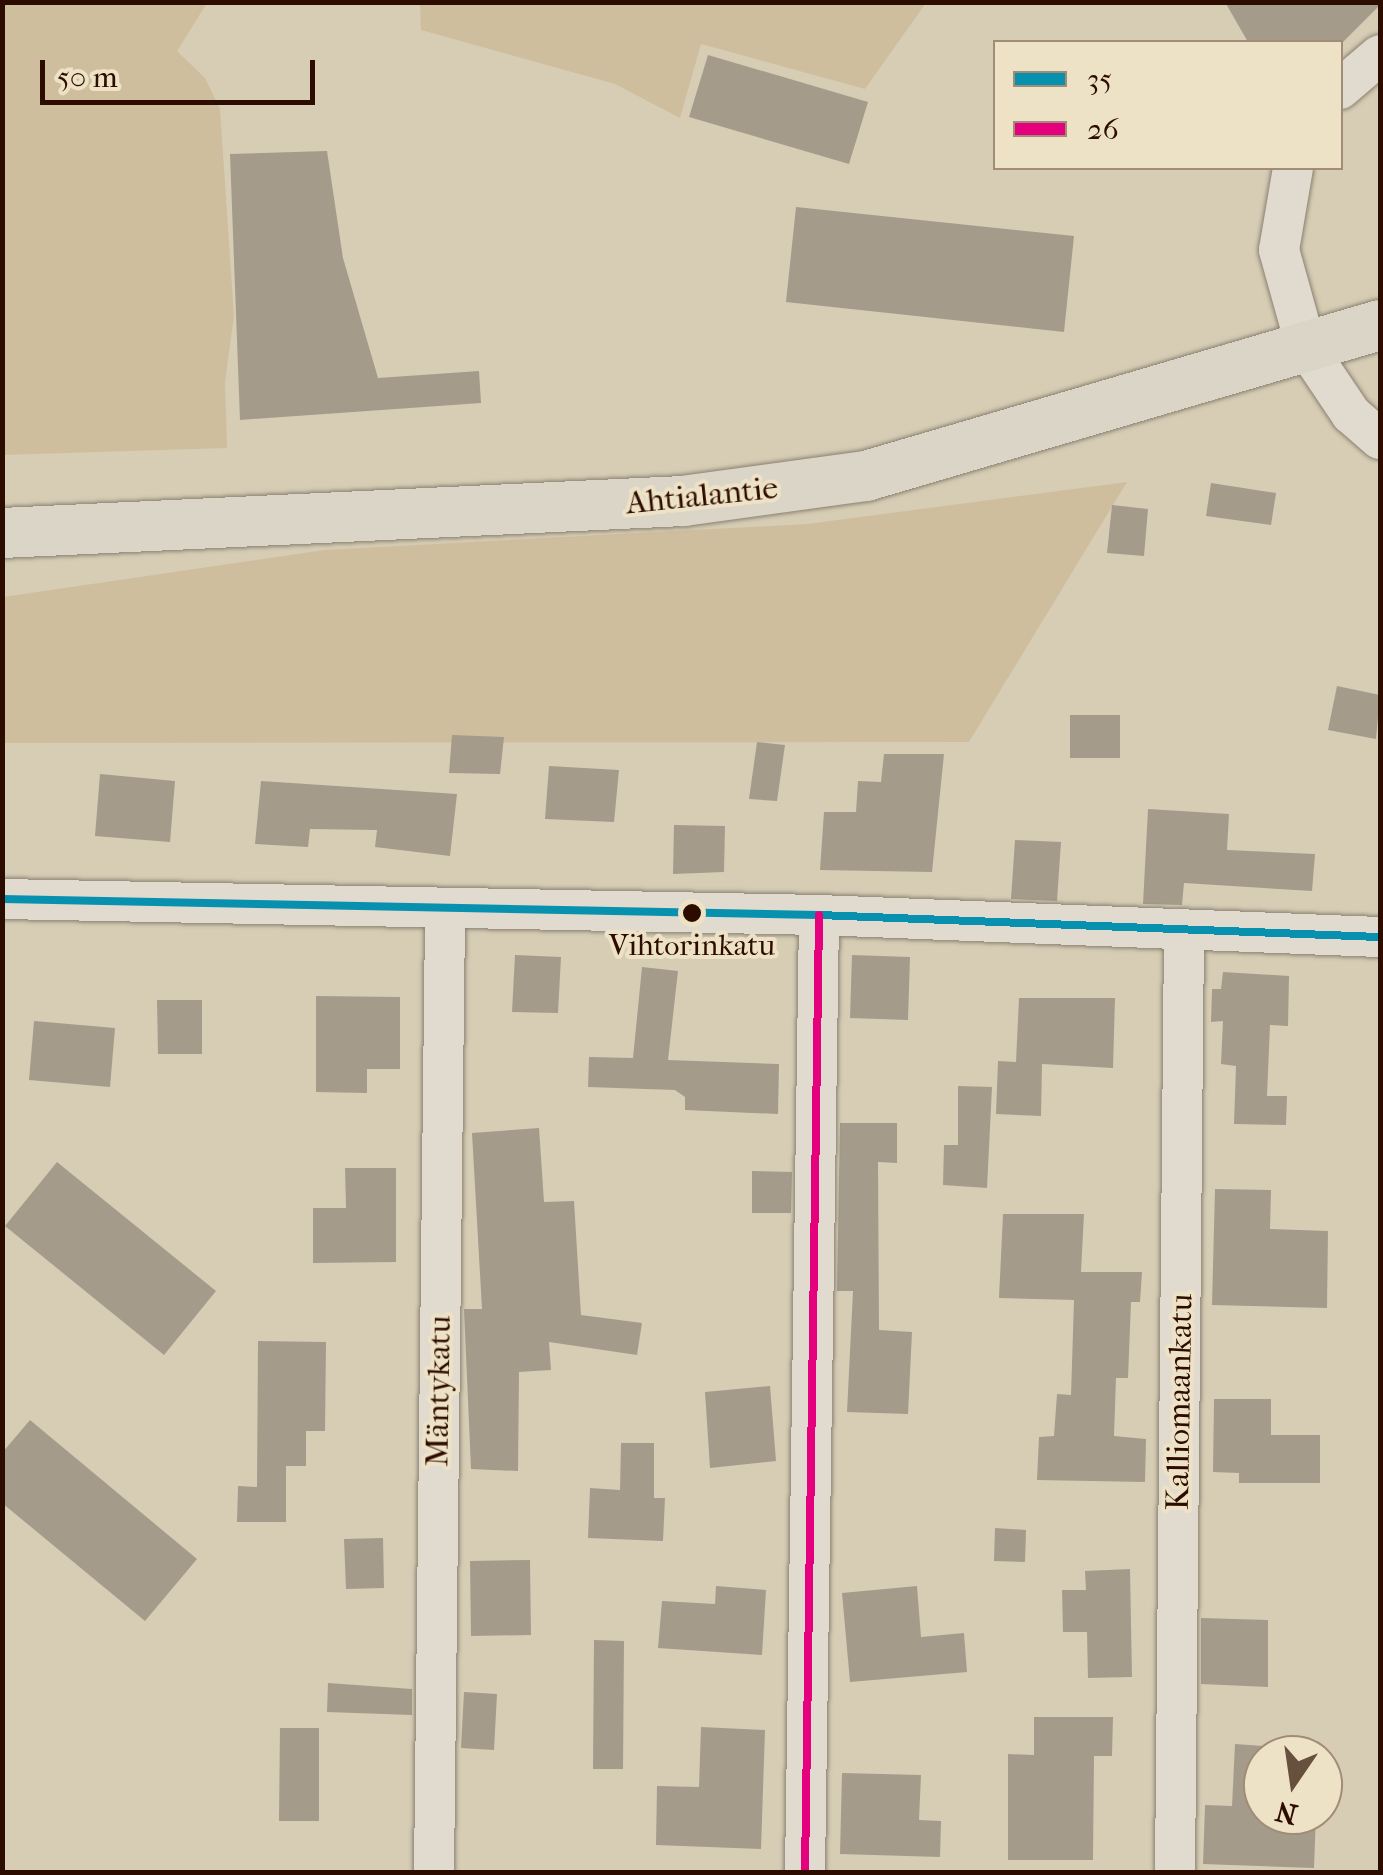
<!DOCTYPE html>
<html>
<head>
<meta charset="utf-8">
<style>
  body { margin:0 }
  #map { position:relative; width:1383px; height:1875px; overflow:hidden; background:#d7cdb5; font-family:"IM FELL French Canon",serif }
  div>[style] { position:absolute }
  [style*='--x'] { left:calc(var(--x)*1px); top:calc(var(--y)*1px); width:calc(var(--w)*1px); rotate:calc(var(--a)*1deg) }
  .green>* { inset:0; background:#cebe9e }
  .building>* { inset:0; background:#a49b8b }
  .roads { filter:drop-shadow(0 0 2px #8a8071) drop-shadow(0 0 2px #8a8071) }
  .minor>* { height:40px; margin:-20px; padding:0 20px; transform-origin:20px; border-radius:20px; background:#e0dbce }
  .major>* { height:50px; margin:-25px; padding:0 25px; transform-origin:25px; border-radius:25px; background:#dad5c7 }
  .bus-1>* { height:8px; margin:-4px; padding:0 4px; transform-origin:4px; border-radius:4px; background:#0791af }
  .bus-2>* { height:8px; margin:-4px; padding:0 4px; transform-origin:4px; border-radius:4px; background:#e5007d }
  .dots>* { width:28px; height:28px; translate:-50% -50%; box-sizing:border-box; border:5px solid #eee2c6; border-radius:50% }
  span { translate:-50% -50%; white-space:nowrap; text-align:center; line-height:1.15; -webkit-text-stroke:8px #eee2c6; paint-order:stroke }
  .bus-label { font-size:30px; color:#2d0c00 }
  .street-label { font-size:32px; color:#2d0c00 }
  .frame { position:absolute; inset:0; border:5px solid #2d0c00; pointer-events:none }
  .legend { position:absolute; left:993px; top:40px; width:350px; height:130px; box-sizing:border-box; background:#eee2c6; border:2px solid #a18c77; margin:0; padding:12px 18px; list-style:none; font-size:30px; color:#2d0c00 }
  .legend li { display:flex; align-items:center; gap:20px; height:50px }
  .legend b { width:50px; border:2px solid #a18c77 }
  .north { position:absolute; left:1243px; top:1735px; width:100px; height:100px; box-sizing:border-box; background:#eee2c6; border:2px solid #a18c77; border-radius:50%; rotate:193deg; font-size:28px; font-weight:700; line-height:40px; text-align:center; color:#2d0c00 }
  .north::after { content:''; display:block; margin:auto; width:35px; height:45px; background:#68503f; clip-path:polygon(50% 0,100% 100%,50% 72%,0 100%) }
  .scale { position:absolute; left:40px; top:60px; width:275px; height:45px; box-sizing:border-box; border:5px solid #2d0c00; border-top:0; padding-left:12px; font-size:30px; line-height:35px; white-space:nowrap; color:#2d0c00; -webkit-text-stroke:8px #eee2c6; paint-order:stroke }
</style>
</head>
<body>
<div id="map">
  <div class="green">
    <i style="clip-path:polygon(2px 3px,207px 3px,177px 51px,205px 78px,220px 109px,234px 316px,225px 382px,227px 448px,3px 455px)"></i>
    <i style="clip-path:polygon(420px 3px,420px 2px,926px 3px,865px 89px,701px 44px,680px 118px,615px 84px,421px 30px)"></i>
    <i style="clip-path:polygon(1127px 482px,969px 742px,3px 743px,3px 597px,324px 550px,807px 524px)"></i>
  </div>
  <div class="building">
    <i style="clip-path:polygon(1225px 2px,1380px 2px,1380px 5px,1343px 42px,1248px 42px)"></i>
    <i style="clip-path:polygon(708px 55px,868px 102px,849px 164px,689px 117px)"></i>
    <i style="clip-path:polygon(327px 151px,343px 258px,378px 378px,479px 371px,481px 403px,240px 420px,230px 154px)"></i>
    <i style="clip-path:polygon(796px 207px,1074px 236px,1064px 332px,786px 302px)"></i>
    <i style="clip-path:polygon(1211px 483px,1276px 493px,1271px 525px,1206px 516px)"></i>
    <i style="clip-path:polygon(1112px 505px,1148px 509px,1144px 556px,1107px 553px)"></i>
    <i style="clip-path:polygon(1337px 686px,1380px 695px,1376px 739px,1328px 730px)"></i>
    <i style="clip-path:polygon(1070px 715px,1120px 715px,1120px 758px,1070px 758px)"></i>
    <i style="clip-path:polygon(452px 735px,504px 737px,500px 774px,449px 773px)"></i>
    <i style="clip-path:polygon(757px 742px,785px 745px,777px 801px,749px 799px)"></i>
    <i style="clip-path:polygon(884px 754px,944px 754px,932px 872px,820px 870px,824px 812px,856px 812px,858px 781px,881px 782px)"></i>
    <i style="clip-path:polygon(549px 766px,619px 770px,614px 822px,545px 819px)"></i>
    <i style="clip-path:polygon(100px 774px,175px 781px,170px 842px,95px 836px)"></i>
    <i style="clip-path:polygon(261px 781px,457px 794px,450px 856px,375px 847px,377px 830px,310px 829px,308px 847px,255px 844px)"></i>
    <i style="clip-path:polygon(1148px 809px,1229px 814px,1227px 850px,1315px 854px,1312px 891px,1184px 883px,1182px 905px,1143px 904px)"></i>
    <i style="clip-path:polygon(674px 825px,725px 826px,724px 872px,673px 874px)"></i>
    <i style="clip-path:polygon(1015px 840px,1061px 842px,1057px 901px,1011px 899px)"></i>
    <i style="clip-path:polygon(515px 955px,561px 957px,558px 1013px,512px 1012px)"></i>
    <i style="clip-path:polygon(852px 955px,910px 957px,908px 1020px,850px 1018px)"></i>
    <i style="clip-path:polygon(642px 967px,678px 971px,668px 1060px,779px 1064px,778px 1114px,685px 1110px,685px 1097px,675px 1090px,588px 1087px,589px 1057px,633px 1058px)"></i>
    <i style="clip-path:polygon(1223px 972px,1289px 976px,1288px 1026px,1270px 1025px,1267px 1096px,1287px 1096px,1286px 1125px,1234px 1124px,1236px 1066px,1221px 1064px,1223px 1021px,1211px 1022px,1212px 989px,1221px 989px)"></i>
    <i style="clip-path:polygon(316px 996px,400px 997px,400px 1069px,367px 1069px,367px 1093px,316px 1092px)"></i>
    <i style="clip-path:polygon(1019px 998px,1115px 998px,1113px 1068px,1042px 1064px,1041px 1116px,996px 1114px,998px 1061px,1016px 1062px)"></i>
    <i style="clip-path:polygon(157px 1000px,202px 1000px,202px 1054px,158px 1054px)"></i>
    <i style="clip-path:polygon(34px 1021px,115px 1028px,110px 1087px,29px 1080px)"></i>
    <i style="clip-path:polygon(958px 1086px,992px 1087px,987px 1188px,943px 1185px,944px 1145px,958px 1145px)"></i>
    <i style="clip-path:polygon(840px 1123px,897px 1123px,897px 1163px,878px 1162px,879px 1330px,912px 1332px,908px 1414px,847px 1412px,853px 1291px,837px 1291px)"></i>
    <i style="clip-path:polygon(539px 1128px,544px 1202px,574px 1201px,581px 1315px,642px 1323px,637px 1355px,549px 1342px,551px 1370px,519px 1372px,518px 1471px,471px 1469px,464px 1309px,482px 1309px,472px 1133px)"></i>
    <i style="clip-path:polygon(57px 1162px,216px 1291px,164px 1355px,5px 1226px)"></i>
    <i style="clip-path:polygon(345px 1168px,396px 1168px,396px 1262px,313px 1263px,313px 1208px,346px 1208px)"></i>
    <i style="clip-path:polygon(752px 1171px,792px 1172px,791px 1213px,752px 1213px)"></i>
    <i style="clip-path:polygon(1215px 1189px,1271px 1190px,1270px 1229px,1328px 1231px,1327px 1308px,1212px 1305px)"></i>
    <i style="clip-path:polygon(1003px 1214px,1084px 1214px,1081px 1272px,1142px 1272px,1140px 1302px,1131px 1302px,1128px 1378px,1116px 1378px,1114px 1436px,1146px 1439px,1145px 1482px,1037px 1480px,1039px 1437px,1054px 1436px,1057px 1394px,1071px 1395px,1074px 1300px,999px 1298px)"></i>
    <i style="clip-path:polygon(258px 1341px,326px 1342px,325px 1431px,306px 1431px,306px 1466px,286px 1466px,286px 1522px,237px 1522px,238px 1486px,257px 1487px)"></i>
    <i style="clip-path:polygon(770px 1386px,776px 1461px,710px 1468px,705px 1392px)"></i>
    <i style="clip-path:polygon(1214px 1399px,1271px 1399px,1271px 1435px,1320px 1435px,1320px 1483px,1239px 1483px,1239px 1473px,1213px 1472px)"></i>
    <i style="clip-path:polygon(30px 1420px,197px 1559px,145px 1621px,2px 1503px,2px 1453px)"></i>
    <i style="clip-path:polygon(621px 1443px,654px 1443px,654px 1498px,665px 1498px,663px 1541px,588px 1538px,590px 1488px,620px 1490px)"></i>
    <i style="clip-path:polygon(995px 1528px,1026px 1530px,1025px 1562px,994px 1561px)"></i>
    <i style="clip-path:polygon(383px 1538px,384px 1588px,346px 1589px,344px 1539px)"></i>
    <i style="clip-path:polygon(530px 1560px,531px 1635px,471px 1636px,470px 1561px)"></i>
    <i style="clip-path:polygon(1130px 1569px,1132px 1677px,1088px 1678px,1087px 1632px,1063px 1632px,1062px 1590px,1086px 1590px,1085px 1571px)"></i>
    <i style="clip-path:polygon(716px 1586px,766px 1590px,762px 1655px,658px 1648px,662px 1601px,715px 1604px)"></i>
    <i style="clip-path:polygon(917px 1586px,921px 1637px,964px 1633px,967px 1672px,850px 1682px,842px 1593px)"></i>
    <i style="clip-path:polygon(1201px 1618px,1268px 1620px,1268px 1687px,1201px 1684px)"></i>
    <i style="clip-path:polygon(594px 1640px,624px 1641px,623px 1769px,593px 1769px)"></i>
    <i style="clip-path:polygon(328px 1683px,412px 1689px,412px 1715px,327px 1712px)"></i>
    <i style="clip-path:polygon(464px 1692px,497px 1694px,494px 1750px,461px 1748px)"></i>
    <i style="clip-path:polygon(1034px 1717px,1113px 1717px,1112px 1756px,1094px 1756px,1093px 1860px,1008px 1860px,1008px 1754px,1034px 1755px)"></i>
    <i style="clip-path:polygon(701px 1727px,765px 1730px,761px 1849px,656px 1845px,657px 1786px,699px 1787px)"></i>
    <i style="clip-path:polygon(280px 1728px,319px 1728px,319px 1821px,279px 1821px)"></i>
    <i style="clip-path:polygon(1235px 1744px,1263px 1746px,1263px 1815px,1316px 1815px,1314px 1868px,1203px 1864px,1205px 1805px,1232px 1806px)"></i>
    <i style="clip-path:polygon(842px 1773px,921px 1775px,919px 1820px,941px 1821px,940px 1857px,840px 1854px)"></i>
  </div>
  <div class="roads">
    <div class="minor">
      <i style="--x:1340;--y:89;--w:52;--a:-40.4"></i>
      <i style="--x:1293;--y:168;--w:83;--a:99.7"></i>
      <i style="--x:1279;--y:250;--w:101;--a:74.4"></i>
      <i style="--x:1306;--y:347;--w:81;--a:56.1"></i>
      <i style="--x:1351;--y:414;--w:38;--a:41"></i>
      <i style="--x:2;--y:899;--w:817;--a:1.12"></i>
      <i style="--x:819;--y:915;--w:561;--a:2.25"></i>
      <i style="--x:434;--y:1872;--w:962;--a:-89.34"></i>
      <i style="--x:805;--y:1872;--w:957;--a:-89.16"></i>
      <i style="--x:1175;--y:1872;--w:940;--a:-89.45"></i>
    </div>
    <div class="major">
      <i style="--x:2;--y:533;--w:682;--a:-2.69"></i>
      <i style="--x:683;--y:501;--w:185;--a:-7.8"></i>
      <i style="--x:866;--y:476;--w:536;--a:-16.37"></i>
    </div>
  </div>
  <div class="bus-1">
    <i style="--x:2;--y:899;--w:817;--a:1.12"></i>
    <i style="--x:819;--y:915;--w:561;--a:2.25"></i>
  </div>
  <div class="bus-2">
    <i style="--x:805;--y:1872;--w:957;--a:-89.16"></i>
  </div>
  <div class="dots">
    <i style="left:692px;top:913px;background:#2d0c00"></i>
  </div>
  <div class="bus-label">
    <span style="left:692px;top:946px">Vihtorinkatu</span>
  </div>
  <div class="street-label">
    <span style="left:702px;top:496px;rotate:-6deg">Ahtialantie</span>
    <span style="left:439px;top:1391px;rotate:-89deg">Mäntykatu</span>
    <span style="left:1180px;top:1402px;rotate:-89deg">Kalliomaankatu</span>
  </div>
  <div class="frame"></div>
  <ul class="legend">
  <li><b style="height:12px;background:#0791af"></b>35</li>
  <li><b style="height:12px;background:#e5007d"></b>26</li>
  </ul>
  <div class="north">N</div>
  <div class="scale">50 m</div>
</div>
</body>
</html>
